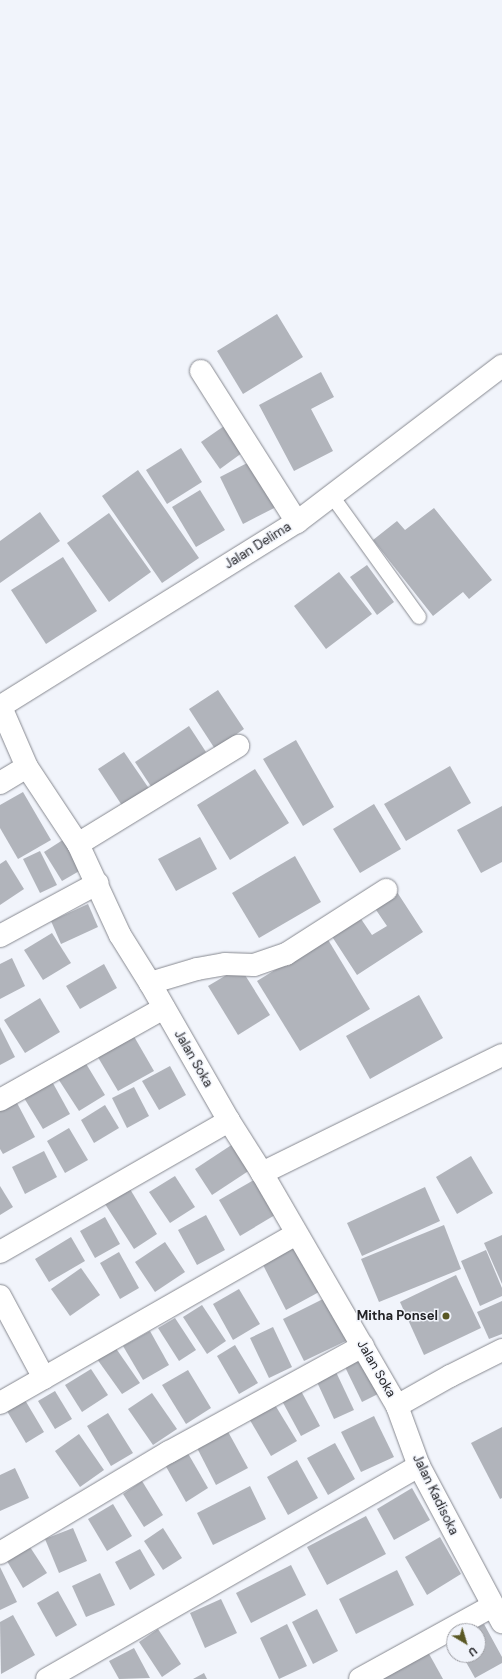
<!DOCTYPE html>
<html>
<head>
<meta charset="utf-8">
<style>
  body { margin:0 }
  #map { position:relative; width:502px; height:1679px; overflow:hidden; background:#f1f4fb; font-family:"DM Sans",sans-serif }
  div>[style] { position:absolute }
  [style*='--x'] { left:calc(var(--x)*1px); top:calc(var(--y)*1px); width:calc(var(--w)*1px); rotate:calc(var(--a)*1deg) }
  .building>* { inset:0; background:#b1b4bb }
  .roads { filter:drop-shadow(0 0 1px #878990) drop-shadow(0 0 1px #878990) }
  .lane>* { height:14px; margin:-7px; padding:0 7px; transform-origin:7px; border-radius:7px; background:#fff }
  .street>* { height:22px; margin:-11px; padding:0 11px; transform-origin:11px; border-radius:11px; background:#fff }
  .secondary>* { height:22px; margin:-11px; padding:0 11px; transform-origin:11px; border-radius:11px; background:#fff }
  .dots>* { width:11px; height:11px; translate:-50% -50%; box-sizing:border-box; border:2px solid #f1f4fb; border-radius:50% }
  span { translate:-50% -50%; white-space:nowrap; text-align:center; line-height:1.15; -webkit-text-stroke:3px #f1f4fb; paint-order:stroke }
  .street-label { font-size:13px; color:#232326 }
  .poi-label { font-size:13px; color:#232326; font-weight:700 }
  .right { translate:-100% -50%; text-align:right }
  .north { position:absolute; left:446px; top:1623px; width:40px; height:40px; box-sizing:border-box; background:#f1f4fb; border:1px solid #9fa0a6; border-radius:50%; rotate:142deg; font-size:11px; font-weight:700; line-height:16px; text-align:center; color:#232326 }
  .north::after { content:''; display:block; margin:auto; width:14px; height:18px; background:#5a5824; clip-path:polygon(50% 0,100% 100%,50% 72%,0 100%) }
</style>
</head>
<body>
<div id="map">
  <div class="building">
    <i style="clip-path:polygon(277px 314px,303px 357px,243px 394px,217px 351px)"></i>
    <i style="clip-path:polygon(321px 372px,334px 397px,311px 409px,333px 451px,294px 471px,259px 405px)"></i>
    <i style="clip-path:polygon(227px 424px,246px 450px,220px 469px,201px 442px)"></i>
    <i style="clip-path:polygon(181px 448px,202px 482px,167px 504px,146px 470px)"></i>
    <i style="clip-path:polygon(255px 459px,278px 506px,243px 524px,220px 477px)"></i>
    <i style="clip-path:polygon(138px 470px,199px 558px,162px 583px,102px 496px)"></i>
    <i style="clip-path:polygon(200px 490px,225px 530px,196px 547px,172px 507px)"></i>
    <i style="clip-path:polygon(434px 508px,492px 580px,469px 599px,463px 592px,433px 616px,373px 540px,397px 521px,405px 530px)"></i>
    <i style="clip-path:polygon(40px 512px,60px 541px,0 583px,0 541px)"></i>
    <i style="clip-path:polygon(109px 513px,151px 572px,109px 602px,67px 543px)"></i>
    <i style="clip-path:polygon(63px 557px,97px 611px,46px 644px,11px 590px)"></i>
    <i style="clip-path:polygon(367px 565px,394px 602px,377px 615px,350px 577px)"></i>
    <i style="clip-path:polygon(339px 572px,372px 614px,326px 649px,294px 606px)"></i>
    <i style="clip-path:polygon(218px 690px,244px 729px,215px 749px,189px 709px)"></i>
    <i style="clip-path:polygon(189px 726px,206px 752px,152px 788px,135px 762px)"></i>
    <i style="clip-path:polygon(296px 740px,334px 807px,303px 826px,263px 759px)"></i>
    <i style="clip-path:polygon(124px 752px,150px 790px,123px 807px,98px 769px)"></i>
    <i style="clip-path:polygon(450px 766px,471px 803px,406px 841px,384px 804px)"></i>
    <i style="clip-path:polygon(255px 769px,289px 823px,230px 860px,197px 805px)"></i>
    <i style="clip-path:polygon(23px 792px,51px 840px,18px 859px,0 828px,0 805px)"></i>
    <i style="clip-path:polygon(374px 804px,401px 849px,360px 873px,333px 829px)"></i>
    <i style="clip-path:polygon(502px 806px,502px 862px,481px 873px,457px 830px)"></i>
    <i style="clip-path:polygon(69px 836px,88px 866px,62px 881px,44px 852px)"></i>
    <i style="clip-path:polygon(200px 837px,217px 869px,176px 891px,158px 859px)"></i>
    <i style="clip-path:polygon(40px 851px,57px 885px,40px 893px,23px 859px)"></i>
    <i style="clip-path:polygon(295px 856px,321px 902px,259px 938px,232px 893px)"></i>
    <i style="clip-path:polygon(6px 860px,24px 889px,0 905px,0 864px)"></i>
    <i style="clip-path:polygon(397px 892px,423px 932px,357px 975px,331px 935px,359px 916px,372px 935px,387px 926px,374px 907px)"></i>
    <i style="clip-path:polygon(88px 904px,98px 927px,61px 944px,51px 921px)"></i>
    <i style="clip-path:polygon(52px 933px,71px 963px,43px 980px,24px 950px)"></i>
    <i style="clip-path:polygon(327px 938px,370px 1009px,300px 1051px,257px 981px)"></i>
    <i style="clip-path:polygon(12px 958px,25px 986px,0 999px,0 964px)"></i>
    <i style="clip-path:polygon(104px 964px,117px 988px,80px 1009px,66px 986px)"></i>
    <i style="clip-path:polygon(240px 967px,270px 1015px,238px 1035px,208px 986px)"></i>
    <i style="clip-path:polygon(419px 995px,443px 1038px,370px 1079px,346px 1036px)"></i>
    <i style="clip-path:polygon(40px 998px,60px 1032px,25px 1053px,4px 1020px)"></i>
    <i style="clip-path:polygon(0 1027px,15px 1057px,0 1065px)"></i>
    <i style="clip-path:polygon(132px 1033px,154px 1071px,118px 1091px,96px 1054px)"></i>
    <i style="clip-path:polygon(82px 1057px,105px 1095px,79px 1111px,55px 1074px)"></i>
    <i style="clip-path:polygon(170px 1066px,186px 1095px,159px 1110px,142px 1081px)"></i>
    <i style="clip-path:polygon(49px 1076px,70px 1114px,43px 1129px,21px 1093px)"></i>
    <i style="clip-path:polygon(134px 1087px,149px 1116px,127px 1128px,112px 1098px)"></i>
    <i style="clip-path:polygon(16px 1101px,35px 1137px,3px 1154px,0 1149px,0 1110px)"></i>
    <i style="clip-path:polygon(105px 1105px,119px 1128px,94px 1143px,81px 1120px)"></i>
    <i style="clip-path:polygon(69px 1128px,88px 1160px,65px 1173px,47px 1141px)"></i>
    <i style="clip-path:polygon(236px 1142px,253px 1168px,212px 1195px,195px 1169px)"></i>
    <i style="clip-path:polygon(44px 1151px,57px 1177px,25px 1194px,12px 1167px)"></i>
    <i style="clip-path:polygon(471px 1156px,493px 1193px,457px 1214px,436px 1177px)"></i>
    <i style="clip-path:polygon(175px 1176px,195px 1207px,170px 1223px,149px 1192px)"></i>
    <i style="clip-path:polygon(259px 1177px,280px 1212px,240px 1236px,219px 1200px)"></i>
    <i style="clip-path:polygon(0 1186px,13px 1207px,0 1215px)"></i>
    <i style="clip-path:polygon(425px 1187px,440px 1221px,362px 1256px,347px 1223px)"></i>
    <i style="clip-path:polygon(130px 1189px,157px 1234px,134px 1249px,105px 1204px)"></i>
    <i style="clip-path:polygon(206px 1215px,225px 1250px,197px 1265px,178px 1230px)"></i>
    <i style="clip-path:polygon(105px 1217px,120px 1244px,95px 1258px,80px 1231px)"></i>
    <i style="clip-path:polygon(444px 1225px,461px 1269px,379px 1302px,361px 1259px)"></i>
    <i style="clip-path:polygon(502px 1235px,502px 1284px,484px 1243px)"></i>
    <i style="clip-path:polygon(71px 1237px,85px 1261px,49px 1282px,35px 1259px)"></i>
    <i style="clip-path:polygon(165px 1242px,185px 1272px,155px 1292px,135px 1262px)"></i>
    <i style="clip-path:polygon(293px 1246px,319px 1292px,286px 1310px,262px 1263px)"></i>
    <i style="clip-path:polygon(486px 1250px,502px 1288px,502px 1296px,480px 1306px,461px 1261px)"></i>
    <i style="clip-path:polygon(119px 1252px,139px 1288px,120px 1299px,100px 1263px)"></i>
    <i style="clip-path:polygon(81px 1268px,100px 1295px,70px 1316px,51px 1289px)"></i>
    <i style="clip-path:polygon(456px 1275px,481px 1328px,424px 1355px,400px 1302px)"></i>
    <i style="clip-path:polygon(239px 1289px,260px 1324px,233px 1340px,213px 1304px)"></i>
    <i style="clip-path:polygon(327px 1297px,348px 1340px,304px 1361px,283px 1319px)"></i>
    <i style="clip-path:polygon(502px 1301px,502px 1334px,489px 1339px,477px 1312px)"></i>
    <i style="clip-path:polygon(202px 1305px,226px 1341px,207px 1354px,183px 1317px)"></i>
    <i style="clip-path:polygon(175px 1318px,196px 1350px,179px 1361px,158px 1328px)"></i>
    <i style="clip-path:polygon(273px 1327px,292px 1367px,269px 1378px,250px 1338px)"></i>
    <i style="clip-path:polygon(150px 1331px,169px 1365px,143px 1380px,123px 1346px)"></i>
    <i style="clip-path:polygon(235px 1345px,258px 1383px,239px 1394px,217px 1356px)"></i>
    <i style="clip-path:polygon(115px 1347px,140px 1383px,122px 1394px,97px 1359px)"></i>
    <i style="clip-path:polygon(366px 1356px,384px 1391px,362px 1402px,345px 1367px)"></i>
    <i style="clip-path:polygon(91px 1369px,108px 1395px,82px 1412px,65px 1385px)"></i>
    <i style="clip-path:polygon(188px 1370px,211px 1408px,186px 1424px,162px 1385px)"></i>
    <i style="clip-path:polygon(336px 1372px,354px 1410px,334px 1419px,317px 1382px)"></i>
    <i style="clip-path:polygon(300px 1389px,320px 1426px,301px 1436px,281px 1399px)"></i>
    <i style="clip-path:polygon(55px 1391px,72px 1419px,55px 1429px,38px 1401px)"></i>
    <i style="clip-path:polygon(152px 1393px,177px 1429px,153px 1445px,128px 1409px)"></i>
    <i style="clip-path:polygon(22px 1395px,44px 1432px,26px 1443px,4px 1406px)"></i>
    <i style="clip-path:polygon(272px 1400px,297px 1441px,271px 1456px,247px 1415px)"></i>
    <i style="clip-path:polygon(108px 1413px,133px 1453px,111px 1466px,87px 1426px)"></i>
    <i style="clip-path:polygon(374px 1416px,394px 1457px,361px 1472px,341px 1432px)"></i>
    <i style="clip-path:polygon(502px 1427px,502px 1498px,500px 1499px,471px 1443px)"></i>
    <i style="clip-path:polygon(226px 1428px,248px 1468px,216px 1485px,195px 1444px)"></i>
    <i style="clip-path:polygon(79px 1434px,104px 1470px,80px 1487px,55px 1451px)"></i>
    <i style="clip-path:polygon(335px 1443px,355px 1479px,328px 1495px,307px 1458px)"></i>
    <i style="clip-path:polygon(186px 1450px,208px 1488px,186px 1502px,164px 1463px)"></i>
    <i style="clip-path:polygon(297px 1460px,318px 1498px,288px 1515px,267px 1477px)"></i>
    <i style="clip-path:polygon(15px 1468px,29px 1498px,0 1511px,0 1475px)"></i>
    <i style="clip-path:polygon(142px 1481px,163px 1515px,144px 1527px,123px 1494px)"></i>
    <i style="clip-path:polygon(250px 1486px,266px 1519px,213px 1545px,197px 1513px)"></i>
    <i style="clip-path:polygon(412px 1488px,430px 1520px,394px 1540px,377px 1509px)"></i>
    <i style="clip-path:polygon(113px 1504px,132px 1536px,107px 1551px,88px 1519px)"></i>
    <i style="clip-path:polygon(366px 1516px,386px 1554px,327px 1585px,307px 1547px)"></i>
    <i style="clip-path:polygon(73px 1528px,87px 1561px,59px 1573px,45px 1539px)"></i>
    <i style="clip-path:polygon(163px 1528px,182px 1558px,163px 1570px,144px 1541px)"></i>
    <i style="clip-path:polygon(440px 1537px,461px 1574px,427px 1595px,405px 1557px)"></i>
    <i style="clip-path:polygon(30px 1547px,47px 1573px,23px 1588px,7px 1561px)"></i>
    <i style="clip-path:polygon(140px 1549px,155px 1575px,130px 1590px,115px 1562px)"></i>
    <i style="clip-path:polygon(291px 1565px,306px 1595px,251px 1623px,236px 1593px)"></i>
    <i style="clip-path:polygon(0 1567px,17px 1602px,0 1610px)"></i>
    <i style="clip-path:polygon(397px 1570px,414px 1605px,356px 1634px,339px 1599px)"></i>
    <i style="clip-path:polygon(100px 1573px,115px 1605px,86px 1617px,72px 1586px)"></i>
    <i style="clip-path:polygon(58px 1591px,77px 1625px,56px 1637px,37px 1603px)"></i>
    <i style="clip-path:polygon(221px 1599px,237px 1633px,205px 1648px,190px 1613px)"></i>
    <i style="clip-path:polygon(317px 1609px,338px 1651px,313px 1664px,292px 1622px)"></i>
    <i style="clip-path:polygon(13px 1615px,35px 1655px,1px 1674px,0 1622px)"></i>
    <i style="clip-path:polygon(287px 1624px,307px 1666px,279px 1679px,260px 1638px)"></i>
    <i style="clip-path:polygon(484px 1624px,502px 1657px,502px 1663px,475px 1678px,462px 1655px,478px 1655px,478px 1631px,470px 1631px)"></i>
    <i style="clip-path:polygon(158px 1629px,181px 1664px,162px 1677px,139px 1642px)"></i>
    <i style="clip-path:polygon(134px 1648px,150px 1678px,119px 1679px,109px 1661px)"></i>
    <i style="clip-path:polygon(428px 1652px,443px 1679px,380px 1679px)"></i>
    <i style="clip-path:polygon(204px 1673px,207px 1679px,193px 1679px)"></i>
  </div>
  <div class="roads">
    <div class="lane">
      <i style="--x:332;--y:496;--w:149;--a:54.3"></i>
    </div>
    <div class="street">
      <i style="--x:201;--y:371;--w:179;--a:57.6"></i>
      <i style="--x:1;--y:706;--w:349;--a:-31.9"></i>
      <i style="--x:297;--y:522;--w:258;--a:-37.3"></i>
      <i style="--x:0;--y:783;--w:31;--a:-31"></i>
      <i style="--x:78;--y:844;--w:188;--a:-31.5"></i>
      <i style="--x:0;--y:936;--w:111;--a:-28.4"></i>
      <i style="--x:150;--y:983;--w:49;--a:-16.6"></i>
      <i style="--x:197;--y:969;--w:28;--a:-10"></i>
      <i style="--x:225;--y:964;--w:29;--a:2"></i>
      <i style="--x:254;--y:965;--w:34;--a:-19"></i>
      <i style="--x:286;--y:954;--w:119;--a:-32.6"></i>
      <i style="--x:0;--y:1100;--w:188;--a:-29.3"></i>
      <i style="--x:262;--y:1173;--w:267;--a:-26.2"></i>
      <i style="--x:0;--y:1252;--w:264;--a:-29.8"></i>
      <i style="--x:0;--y:1296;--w:93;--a:61.8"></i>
      <i style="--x:0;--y:1403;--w:341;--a:-29.7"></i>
      <i style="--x:0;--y:1553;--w:197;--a:-30.9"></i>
      <i style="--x:169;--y:1452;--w:221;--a:-28.7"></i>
      <i style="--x:47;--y:1679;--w:429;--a:-29.8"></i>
      <i style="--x:360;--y:1679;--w:151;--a:-28.9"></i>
    </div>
    <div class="secondary">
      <i style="--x:0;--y:705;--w:68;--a:66.5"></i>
      <i style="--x:27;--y:767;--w:92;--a:56.5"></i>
      <i style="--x:78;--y:844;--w:100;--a:65.2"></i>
      <i style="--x:120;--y:935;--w:57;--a:58"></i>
      <i style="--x:150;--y:983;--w:159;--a:60.2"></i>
      <i style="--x:229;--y:1121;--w:62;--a:57.6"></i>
      <i style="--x:262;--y:1173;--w:269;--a:59.9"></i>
      <i style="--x:502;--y:1350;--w:58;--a:153.4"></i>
      <i style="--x:450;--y:1376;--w:61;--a:150.5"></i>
      <i style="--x:397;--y:1406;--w:64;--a:69.9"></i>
      <i style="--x:419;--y:1466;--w:177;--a:62"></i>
    </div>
  </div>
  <div class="dots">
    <i style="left:446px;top:1316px;background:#5a5824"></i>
  </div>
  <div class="street-label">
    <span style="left:258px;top:546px;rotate:-32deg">Jalan Delima</span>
    <span style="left:193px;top:1059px;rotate:60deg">Jalan Soka</span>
    <span style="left:376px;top:1369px;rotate:60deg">Jalan Soka</span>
    <span style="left:435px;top:1495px;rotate:64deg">Jalan Kadisoka</span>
  </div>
  <div class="poi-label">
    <span class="right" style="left:438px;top:1316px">Mitha Ponsel</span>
  </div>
  <div class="north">U</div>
</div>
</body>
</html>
